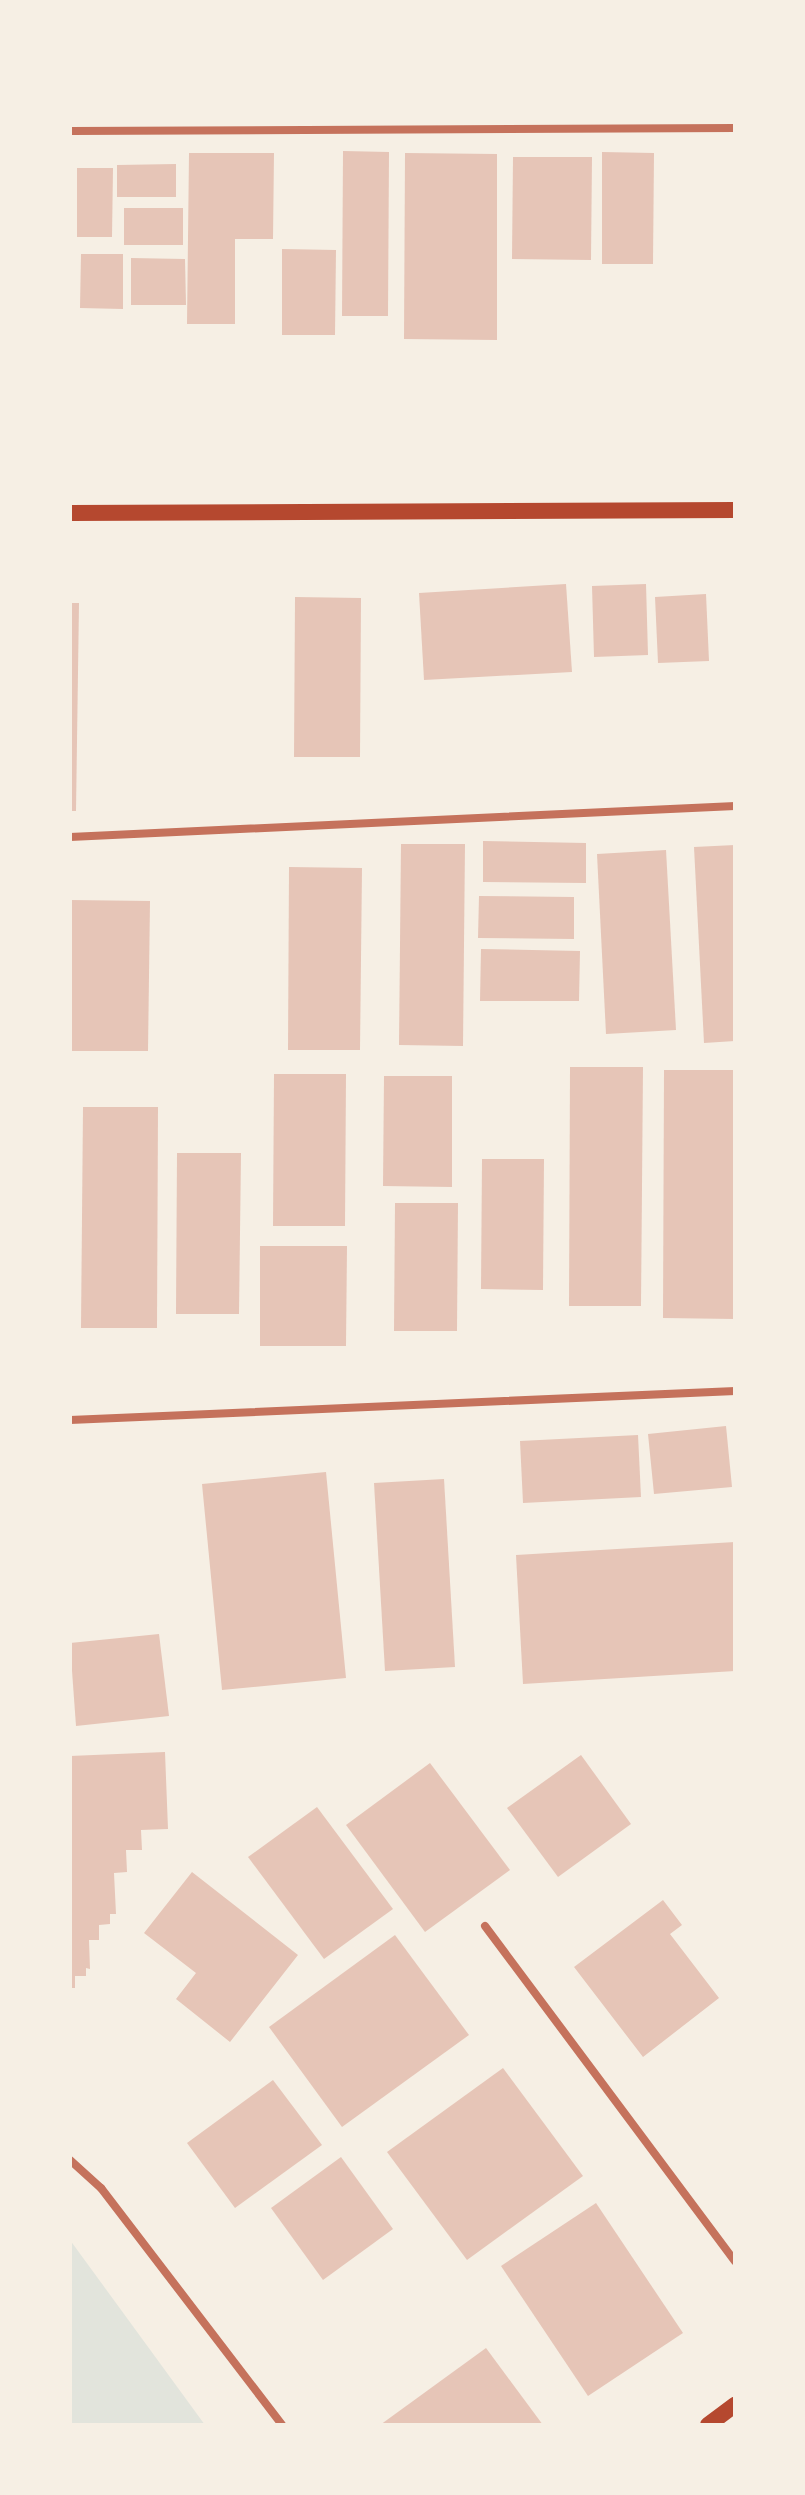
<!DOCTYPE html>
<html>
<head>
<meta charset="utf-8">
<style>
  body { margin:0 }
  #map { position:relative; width:805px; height:2495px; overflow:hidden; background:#f6efe4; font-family:"Asap Condensed",sans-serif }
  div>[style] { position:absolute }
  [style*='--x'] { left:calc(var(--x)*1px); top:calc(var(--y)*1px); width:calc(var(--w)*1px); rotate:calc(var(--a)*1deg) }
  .green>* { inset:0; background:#e2e4dc }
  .building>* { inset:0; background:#e6c5b7 }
  .minor>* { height:8px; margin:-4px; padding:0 4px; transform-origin:4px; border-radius:4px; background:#c5725c }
  .secondary>* { height:16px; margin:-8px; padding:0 8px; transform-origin:8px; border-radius:8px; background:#b5482f }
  span { translate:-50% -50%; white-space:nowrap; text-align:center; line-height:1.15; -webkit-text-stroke:8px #f6efe4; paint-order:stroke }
  .frame { position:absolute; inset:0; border:72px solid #f6efe4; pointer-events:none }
</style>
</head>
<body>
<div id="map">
  <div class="green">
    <i style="clip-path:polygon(70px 2240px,205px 2425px,70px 2425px)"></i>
  </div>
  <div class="building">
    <i style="clip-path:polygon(343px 151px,389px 152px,388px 316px,342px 316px)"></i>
    <i style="clip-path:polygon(602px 152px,654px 153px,653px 264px,602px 264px)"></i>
    <i style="clip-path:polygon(189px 153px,274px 153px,273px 239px,235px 239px,235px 324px,187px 324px)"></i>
    <i style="clip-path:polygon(405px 153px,497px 154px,497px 340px,404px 339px)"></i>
    <i style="clip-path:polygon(513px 157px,592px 157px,591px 260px,512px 259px)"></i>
    <i style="clip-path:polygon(176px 164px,176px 197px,117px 197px,117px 165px)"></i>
    <i style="clip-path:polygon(77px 168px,113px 168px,112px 237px,77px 237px)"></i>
    <i style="clip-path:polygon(124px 208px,183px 208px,183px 245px,124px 245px)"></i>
    <i style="clip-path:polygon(282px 249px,336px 250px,335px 335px,282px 335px)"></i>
    <i style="clip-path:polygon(81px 254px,123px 254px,123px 309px,80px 308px)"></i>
    <i style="clip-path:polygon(131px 258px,185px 259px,186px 305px,131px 305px)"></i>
    <i style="clip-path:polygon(566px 584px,572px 672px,424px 680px,419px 593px)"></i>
    <i style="clip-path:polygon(646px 584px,648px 655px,594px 657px,592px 586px)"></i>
    <i style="clip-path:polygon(706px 594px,709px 661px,658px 663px,655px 597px)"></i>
    <i style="clip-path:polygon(295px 597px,361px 598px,360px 757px,294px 757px)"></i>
    <i style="clip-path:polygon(70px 603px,79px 603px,76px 811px,70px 811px)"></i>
    <i style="clip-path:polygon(483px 841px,586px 843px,586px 883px,483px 882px)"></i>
    <i style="clip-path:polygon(401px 844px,465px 844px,463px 1046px,399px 1045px)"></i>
    <i style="clip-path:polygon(735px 845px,735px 1041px,704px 1043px,694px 847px)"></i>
    <i style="clip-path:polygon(666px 850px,676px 1030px,606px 1034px,597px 854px)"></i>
    <i style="clip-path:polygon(289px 867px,362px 868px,360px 1050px,288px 1050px)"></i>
    <i style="clip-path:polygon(479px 896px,574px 897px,574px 939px,478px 938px)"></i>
    <i style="clip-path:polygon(70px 900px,150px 901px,148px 1051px,70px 1051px)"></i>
    <i style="clip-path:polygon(481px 949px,580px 951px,579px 1001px,480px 1001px)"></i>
    <i style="clip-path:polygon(570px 1067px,643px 1067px,641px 1306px,569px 1306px)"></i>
    <i style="clip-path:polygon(664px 1070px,735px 1070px,735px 1319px,663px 1318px)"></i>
    <i style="clip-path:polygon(274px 1074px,346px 1074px,345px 1226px,273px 1226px)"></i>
    <i style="clip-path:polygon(384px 1076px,452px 1076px,452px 1187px,383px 1186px)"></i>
    <i style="clip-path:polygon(83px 1107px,158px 1107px,157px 1328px,81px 1328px)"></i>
    <i style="clip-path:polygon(177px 1153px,241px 1153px,239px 1314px,176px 1314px)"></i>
    <i style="clip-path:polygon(482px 1159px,544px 1159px,543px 1290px,481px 1289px)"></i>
    <i style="clip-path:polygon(395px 1203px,458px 1203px,457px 1331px,394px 1331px)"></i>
    <i style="clip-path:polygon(260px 1246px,347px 1246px,346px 1346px,260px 1346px)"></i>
    <i style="clip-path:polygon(726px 1426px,732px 1487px,654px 1494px,648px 1434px)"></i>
    <i style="clip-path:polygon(638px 1435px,641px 1497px,523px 1503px,520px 1441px)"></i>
    <i style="clip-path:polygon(326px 1472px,346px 1678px,222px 1690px,202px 1484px)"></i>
    <i style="clip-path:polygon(444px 1479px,455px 1667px,385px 1671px,374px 1483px)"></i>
    <i style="clip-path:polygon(735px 1542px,735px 1671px,523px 1684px,516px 1555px)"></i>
    <i style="clip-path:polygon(159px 1634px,169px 1716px,76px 1726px,70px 1643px)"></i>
    <i style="clip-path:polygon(165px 1752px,168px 1829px,141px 1830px,142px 1850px,126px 1850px,127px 1872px,114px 1873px,116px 1914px,110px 1914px,110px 1924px,99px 1925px,99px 1940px,89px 1940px,90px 1969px,86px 1968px,86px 1976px,75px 1976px,75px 1988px,70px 1988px,70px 1756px)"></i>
    <i style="clip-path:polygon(581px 1755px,631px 1824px,558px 1877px,507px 1808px)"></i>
    <i style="clip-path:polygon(430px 1763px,510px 1870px,425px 1932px,346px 1825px)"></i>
    <i style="clip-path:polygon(317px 1807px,393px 1909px,324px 1959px,248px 1857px)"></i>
    <i style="clip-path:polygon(192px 1872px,298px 1955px,230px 2042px,176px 1999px,196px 1973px,144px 1933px)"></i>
    <i style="clip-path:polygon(663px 1900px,682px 1925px,670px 1934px,719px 1998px,643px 2057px,574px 1967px)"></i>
    <i style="clip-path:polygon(395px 1935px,469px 2035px,342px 2127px,269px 2027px)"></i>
    <i style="clip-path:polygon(503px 2068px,583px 2176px,467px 2260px,387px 2152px)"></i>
    <i style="clip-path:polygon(273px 2080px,322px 2145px,235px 2208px,187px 2143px)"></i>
    <i style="clip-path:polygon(341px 2157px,393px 2229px,323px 2280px,271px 2208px)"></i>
    <i style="clip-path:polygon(596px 2203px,683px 2333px,588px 2396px,501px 2266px)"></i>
    <i style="clip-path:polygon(486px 2348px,543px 2425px,380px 2425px)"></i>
  </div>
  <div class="minor">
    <i style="--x:70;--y:131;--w:665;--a:-0.26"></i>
    <i style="--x:70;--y:837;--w:666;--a:-2.67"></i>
    <i style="--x:70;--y:1420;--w:666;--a:-2.5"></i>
    <i style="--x:485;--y:1926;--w:418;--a:53.3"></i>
    <i style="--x:70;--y:2160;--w:42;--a:42.1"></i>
    <i style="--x:101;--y:2188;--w:298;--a:52.6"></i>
  </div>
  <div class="secondary">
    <i style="--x:70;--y:513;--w:665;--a:-0.26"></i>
    <i style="--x:708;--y:2425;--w:34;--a:-37"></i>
  </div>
  <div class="frame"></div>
</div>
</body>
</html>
